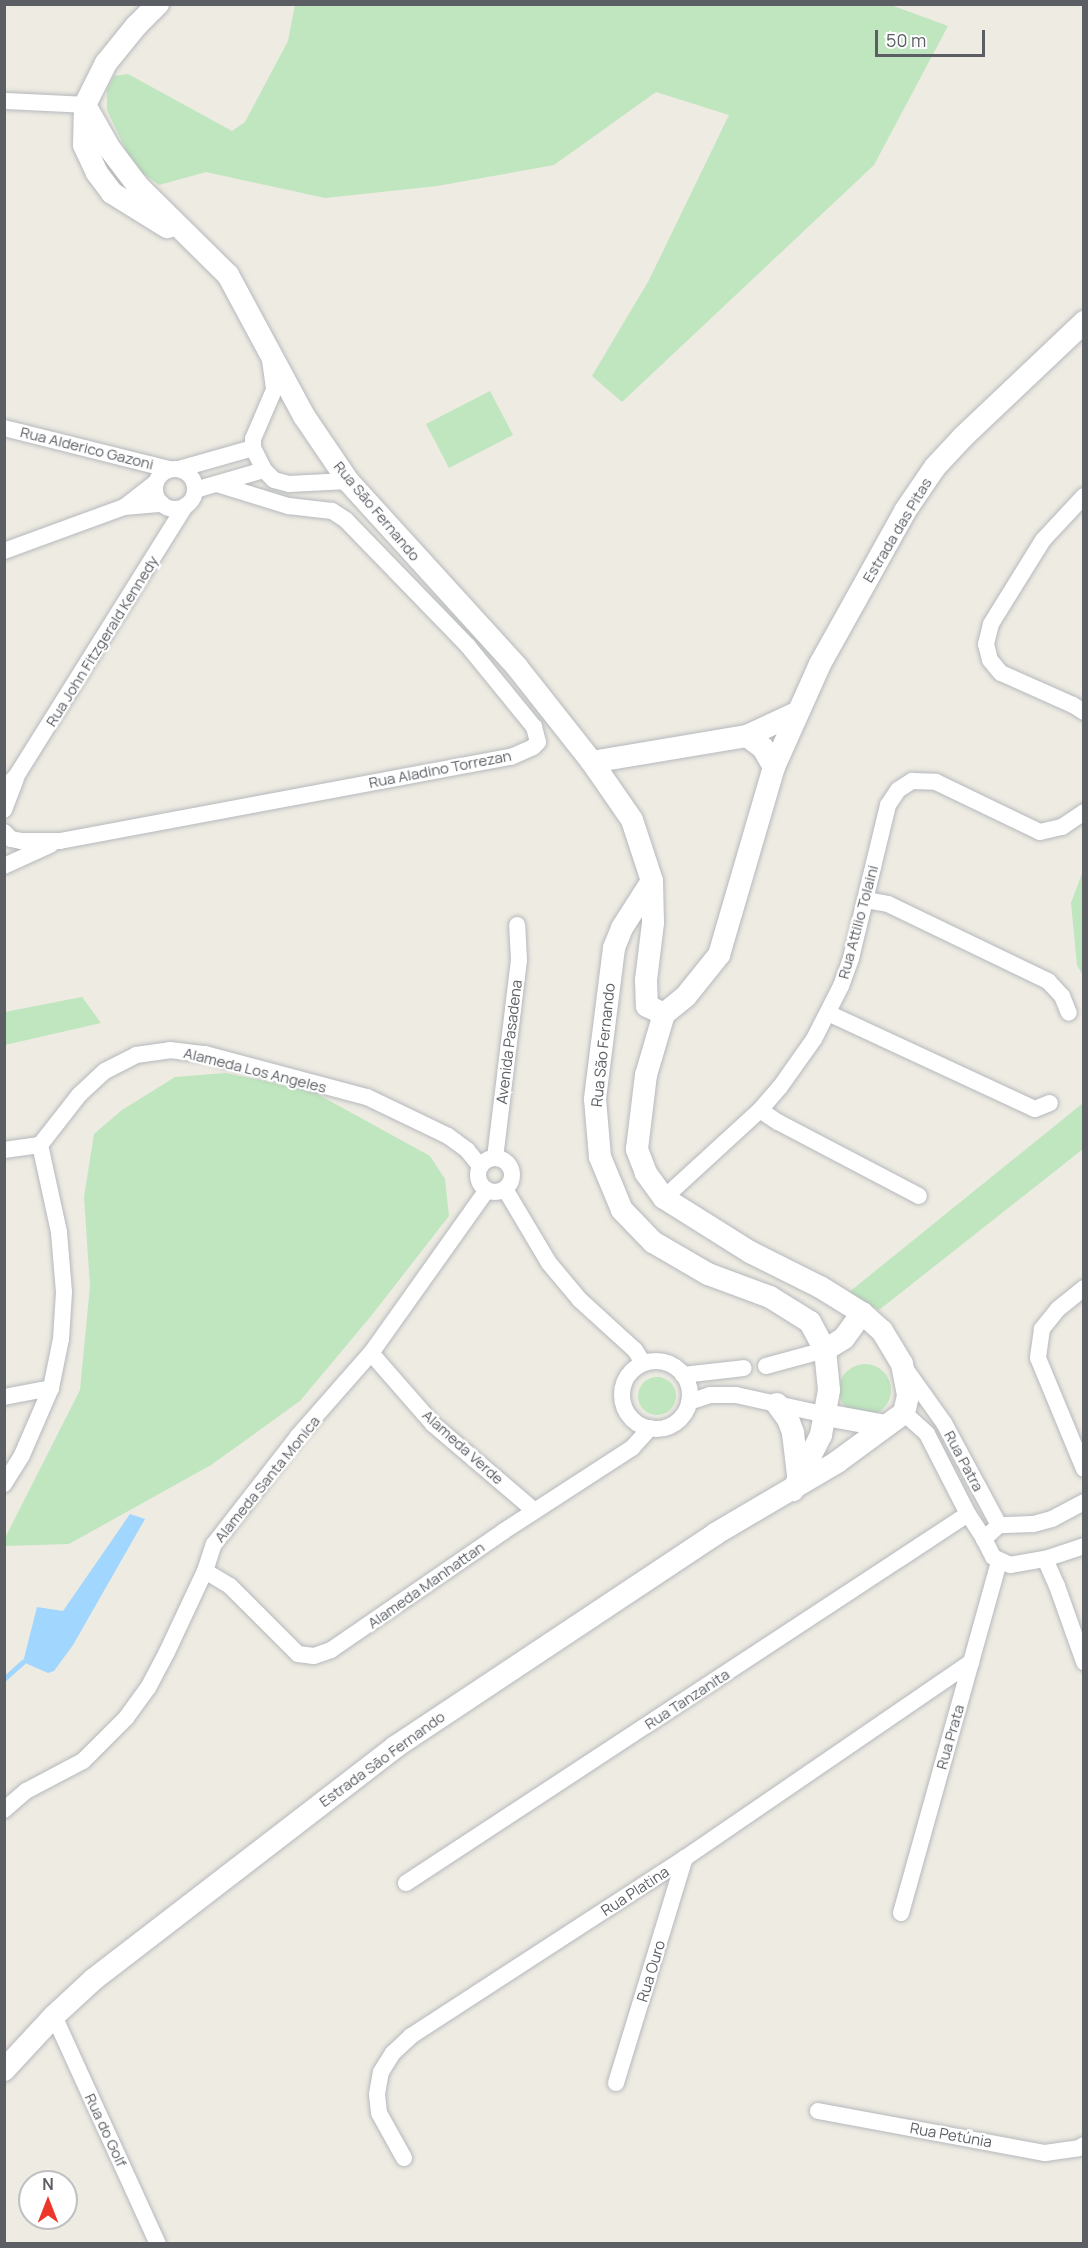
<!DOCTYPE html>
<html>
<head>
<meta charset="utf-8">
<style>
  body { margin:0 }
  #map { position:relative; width:1088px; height:2248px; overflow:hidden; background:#eeebe2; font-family:Manrope,sans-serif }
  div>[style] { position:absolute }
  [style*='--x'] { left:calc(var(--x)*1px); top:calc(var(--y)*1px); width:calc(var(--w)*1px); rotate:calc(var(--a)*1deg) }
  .green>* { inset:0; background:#bfe6be }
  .round { border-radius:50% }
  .water>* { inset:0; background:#a1d7ff }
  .stream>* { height:4.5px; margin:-2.25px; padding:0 2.25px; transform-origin:2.25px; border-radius:2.25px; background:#a1d7ff }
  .roads { filter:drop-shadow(0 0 2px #b5b9bd) drop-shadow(0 0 2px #b5b9bd) }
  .street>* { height:16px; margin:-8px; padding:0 8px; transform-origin:8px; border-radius:8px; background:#fff }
  .street>.ring { margin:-8px; padding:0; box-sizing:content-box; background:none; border:16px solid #fff; border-radius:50% }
  .secondary>* { height:22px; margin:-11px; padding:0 11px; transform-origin:11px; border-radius:11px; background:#fff }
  span { translate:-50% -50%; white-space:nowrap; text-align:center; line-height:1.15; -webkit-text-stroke:4.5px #fff; paint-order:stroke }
  .street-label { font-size:15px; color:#5b5f64 }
  .frame { position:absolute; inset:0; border:6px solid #5b5f64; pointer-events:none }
  .north { position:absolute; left:18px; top:2170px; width:60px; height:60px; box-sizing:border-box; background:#fff; border:2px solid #bdbfc1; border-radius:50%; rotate:0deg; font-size:16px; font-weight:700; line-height:24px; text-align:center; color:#5b5f64 }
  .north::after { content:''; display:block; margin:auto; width:21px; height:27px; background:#ec372a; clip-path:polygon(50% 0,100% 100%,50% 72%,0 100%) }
  .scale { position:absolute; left:875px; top:30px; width:110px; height:27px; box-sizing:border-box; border:3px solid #5b5f64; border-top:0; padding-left:8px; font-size:18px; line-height:21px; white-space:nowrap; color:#5b5f64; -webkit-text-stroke:4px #fff; paint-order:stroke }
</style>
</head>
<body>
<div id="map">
  <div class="green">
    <i style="clip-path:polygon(888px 4px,948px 26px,874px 165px,622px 402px,592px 376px,649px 280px,729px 115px,656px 92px,554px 165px,437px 186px,325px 198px,206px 172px,159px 185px,134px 167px,107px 110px,107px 90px,114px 76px,128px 74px,232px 131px,245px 122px,288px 41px,295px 5px)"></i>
    <i style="clip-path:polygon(490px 391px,513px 435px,449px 468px,426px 424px)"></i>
    <i style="clip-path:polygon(1083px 871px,1084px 976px,1083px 976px,1077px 965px,1071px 903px)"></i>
    <i style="clip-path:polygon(82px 997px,101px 1023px,5px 1045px,5px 1012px)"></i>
    <i style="clip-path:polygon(225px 1073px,310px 1090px,430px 1156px,445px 1179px,449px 1216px,371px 1316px,300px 1401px,211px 1465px,69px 1544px,5px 1546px,5px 1538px,80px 1390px,90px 1286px,84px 1197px,94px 1134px,122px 1110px,175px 1077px)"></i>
    <i style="clip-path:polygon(1083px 1103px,1083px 1149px,879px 1310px,848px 1293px)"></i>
    <i class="round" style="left:839px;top:1364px;width:52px;height:52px"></i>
    <i class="round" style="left:638px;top:1377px;width:38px;height:38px"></i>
  </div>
  <div class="water">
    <i style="clip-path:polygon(130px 1514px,145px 1519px,73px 1645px,54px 1671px,48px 1673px,23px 1662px,37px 1607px,63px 1611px)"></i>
  </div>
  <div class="stream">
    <i style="--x:4;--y:1679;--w:25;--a:-42"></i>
  </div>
  <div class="roads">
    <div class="street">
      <i style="--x:4;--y:101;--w:81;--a:2.8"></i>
      <i style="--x:270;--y:360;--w:30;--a:82"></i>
      <i style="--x:274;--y:390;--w:53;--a:113.2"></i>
      <i style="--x:253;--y:439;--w:9;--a:90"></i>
      <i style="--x:253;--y:448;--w:25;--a:63"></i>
      <i style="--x:264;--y:470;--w:14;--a:45"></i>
      <i style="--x:274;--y:480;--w:16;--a:15"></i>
      <i style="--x:289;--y:484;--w:59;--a:-2.9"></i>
      <i style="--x:4;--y:428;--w:170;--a:14"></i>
      <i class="ring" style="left:155px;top:469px;width:24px;height:24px"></i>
      <i style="--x:179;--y:469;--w:77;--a:-15.8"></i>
      <i style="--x:155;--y:483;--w:39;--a:142"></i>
      <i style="--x:124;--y:507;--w:38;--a:-5"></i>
      <i style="--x:195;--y:490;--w:72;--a:-16.2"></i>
      <i style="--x:1084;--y:496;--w:60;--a:133"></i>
      <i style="--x:1043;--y:540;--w:99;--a:121.8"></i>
      <i style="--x:991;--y:624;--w:21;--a:104"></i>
      <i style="--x:986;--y:644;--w:16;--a:76"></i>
      <i style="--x:990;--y:660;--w:17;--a:50"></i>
      <i style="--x:1001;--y:673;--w:79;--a:24"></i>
      <i style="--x:1073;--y:705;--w:13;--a:32"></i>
      <i style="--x:4;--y:551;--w:128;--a:-20.1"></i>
      <i style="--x:4;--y:789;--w:19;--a:-47"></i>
      <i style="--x:17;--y:775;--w:317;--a:-58"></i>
      <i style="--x:4;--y:810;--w:33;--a:-69"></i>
      <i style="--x:4;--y:832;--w:10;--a:45"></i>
      <i style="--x:11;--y:839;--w:10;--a:11"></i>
      <i style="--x:21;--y:841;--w:39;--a:0"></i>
      <i style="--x:60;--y:841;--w:459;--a:-10.6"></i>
      <i style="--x:511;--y:757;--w:24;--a:-24"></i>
      <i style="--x:533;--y:747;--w:7;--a:-45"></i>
      <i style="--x:538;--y:742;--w:16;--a:-105"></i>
      <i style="--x:534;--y:727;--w:104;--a:-129.2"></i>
      <i style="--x:468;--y:646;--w:175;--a:-134.1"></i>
      <i style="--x:346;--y:520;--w:17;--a:-147"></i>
      <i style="--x:332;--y:511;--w:44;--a:-173.5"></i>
      <i style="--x:288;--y:506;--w:71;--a:-162.8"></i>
      <i style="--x:4;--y:866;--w:51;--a:-24.5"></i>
      <i style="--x:866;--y:900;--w:22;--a:10"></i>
      <i style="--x:888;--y:904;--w:178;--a:25.7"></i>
      <i style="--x:1048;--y:981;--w:21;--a:47"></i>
      <i style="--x:1062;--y:996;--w:18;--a:68"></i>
      <i style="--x:828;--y:1013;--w:228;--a:24.9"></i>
      <i style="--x:1035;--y:1109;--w:16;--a:-22"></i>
      <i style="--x:760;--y:1110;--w:22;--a:34"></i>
      <i style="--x:778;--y:1122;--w:159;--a:27.7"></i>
      <i style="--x:40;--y:1145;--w:63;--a:-52"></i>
      <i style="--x:79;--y:1095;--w:35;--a:-43"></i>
      <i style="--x:105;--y:1071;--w:35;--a:-27"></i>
      <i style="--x:136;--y:1055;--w:34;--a:-8"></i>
      <i style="--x:170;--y:1050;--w:35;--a:7"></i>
      <i style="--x:205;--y:1054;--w:168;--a:14.9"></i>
      <i style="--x:367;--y:1097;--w:90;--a:25.7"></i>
      <i style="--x:448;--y:1136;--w:24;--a:36"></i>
      <i style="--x:467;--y:1150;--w:21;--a:51"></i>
      <i style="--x:4;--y:1150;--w:36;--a:-8"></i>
      <i class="ring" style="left:478px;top:1158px;width:18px;height:18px"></i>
      <i style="--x:495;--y:1158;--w:199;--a:-83.1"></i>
      <i style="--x:519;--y:960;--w:35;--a:-93"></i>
      <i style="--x:505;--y:1189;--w:86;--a:59.3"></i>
      <i style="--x:549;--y:1263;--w:48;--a:50"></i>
      <i style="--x:580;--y:1300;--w:74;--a:42.3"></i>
      <i style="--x:635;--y:1350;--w:15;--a:58"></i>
      <i style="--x:664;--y:1198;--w:130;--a:-42.5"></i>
      <i style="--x:760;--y:1110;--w:30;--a:-49"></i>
      <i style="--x:780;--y:1087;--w:59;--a:-54.7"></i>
      <i style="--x:814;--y:1039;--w:59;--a:-63"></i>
      <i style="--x:841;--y:986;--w:30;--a:-70"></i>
      <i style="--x:851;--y:958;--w:157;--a:-76.4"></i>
      <i style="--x:888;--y:805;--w:18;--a:-56"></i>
      <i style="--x:898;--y:790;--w:17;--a:-33"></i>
      <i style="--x:912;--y:781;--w:24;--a:2"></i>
      <i style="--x:936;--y:782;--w:115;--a:25.7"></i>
      <i style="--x:1040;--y:832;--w:23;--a:-13"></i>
      <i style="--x:1062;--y:827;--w:27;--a:-34"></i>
      <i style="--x:1084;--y:1288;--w:33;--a:141"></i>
      <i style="--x:1058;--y:1309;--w:26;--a:129"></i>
      <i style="--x:1042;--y:1329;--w:29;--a:98"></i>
      <i style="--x:1038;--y:1358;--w:120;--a:67.5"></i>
      <i style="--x:371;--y:1353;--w:94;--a:48.9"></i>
      <i style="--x:433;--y:1424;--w:134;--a:40.5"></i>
      <i class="ring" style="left:622px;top:1361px;width:52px;height:52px"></i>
      <i style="--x:766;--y:1366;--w:61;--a:-15.2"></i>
      <i style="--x:904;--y:1367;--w:69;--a:54.5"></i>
      <i style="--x:944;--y:1423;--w:116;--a:61.7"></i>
      <i style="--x:683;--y:1375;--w:61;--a:-6.5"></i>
      <i style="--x:4;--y:1397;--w:48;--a:-10.8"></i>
      <i style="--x:689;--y:1402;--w:22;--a:-18"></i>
      <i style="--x:710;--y:1395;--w:26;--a:0"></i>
      <i style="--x:736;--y:1395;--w:92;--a:12.5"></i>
      <i style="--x:904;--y:1413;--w:31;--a:42"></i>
      <i style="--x:927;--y:1434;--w:90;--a:62.9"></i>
      <i style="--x:968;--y:1514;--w:30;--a:57"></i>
      <i style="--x:4;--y:1484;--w:34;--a:-58"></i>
      <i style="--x:22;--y:1455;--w:73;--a:-66.6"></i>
      <i style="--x:51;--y:1388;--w:50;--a:-78.5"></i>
      <i style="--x:61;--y:1339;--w:47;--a:-86.3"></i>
      <i style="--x:64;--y:1292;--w:60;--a:-94.8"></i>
      <i style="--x:59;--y:1232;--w:89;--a:-102.3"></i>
      <i style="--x:1084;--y:1502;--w:36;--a:152"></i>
      <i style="--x:1052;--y:1519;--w:20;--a:165"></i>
      <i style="--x:1033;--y:1524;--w:34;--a:178"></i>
      <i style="--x:999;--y:1525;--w:21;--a:137"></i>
      <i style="--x:984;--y:1539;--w:20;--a:63"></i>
      <i style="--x:993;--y:1557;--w:19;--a:25"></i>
      <i style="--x:1010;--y:1565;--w:36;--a:-10"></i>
      <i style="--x:1045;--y:1559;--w:41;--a:-18.4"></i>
      <i style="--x:1045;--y:1559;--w:30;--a:66"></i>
      <i style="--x:1057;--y:1586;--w:81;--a:70.4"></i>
      <i style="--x:205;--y:1571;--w:29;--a:31"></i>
      <i style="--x:230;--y:1586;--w:96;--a:45"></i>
      <i style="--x:298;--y:1654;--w:16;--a:7"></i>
      <i style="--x:314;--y:1656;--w:18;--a:-19"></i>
      <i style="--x:331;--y:1650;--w:210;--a:-34.5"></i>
      <i style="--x:504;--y:1531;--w:153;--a:-33"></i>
      <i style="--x:632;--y:1448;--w:27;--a:-48"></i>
      <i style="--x:4;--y:1810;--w:29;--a:-41"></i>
      <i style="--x:26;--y:1791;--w:64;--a:-27.8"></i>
      <i style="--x:83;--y:1761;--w:61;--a:-45"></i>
      <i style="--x:126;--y:1718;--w:37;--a:-54"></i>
      <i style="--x:148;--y:1688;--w:41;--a:-62.2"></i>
      <i style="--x:167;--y:1652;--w:89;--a:-64.9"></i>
      <i style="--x:205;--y:1571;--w:28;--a:-72"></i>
      <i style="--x:214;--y:1544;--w:137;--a:-52.1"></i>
      <i style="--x:298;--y:1436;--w:111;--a:-48.7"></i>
      <i style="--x:371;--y:1353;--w:199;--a:-54.6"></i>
      <i style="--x:406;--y:1883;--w:672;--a:-33.29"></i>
      <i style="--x:901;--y:1913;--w:365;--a:-74.4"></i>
      <i style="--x:54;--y:2016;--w:251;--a:65.5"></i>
      <i style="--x:616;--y:2083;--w:235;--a:-73"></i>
      <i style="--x:818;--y:2111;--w:231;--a:10.5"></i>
      <i style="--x:1045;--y:2153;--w:34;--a:-8"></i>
      <i style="--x:1079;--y:2148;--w:6;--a:-31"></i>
      <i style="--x:404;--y:2158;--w:51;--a:-119.1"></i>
      <i style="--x:379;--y:2113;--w:19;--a:-96"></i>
      <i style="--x:377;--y:2094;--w:22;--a:-80"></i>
      <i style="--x:381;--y:2072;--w:22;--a:-58"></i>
      <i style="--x:393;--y:2053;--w:25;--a:-43"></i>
      <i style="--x:411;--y:2036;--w:327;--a:-33"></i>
      <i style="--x:685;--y:1858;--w:347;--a:-34.4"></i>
    </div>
    <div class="secondary">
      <i style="--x:158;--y:4;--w:31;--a:135"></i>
      <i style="--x:136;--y:26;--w:48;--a:129"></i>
      <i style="--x:106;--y:63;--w:47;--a:116.6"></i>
      <i style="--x:85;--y:105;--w:40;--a:91.4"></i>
      <i style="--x:84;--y:145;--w:31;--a:65"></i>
      <i style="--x:97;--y:173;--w:25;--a:53"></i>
      <i style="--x:112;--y:193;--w:65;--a:31.7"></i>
      <i style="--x:85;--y:105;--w:51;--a:60.4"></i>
      <i style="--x:110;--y:149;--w:46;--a:52.9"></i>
      <i style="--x:138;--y:186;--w:127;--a:44.7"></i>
      <i style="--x:228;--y:275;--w:160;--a:61.7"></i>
      <i style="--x:304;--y:416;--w:78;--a:55.9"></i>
      <i style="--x:348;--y:481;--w:251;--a:47.7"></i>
      <i style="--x:517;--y:667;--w:121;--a:51.7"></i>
      <i style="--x:592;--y:762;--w:70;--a:55.4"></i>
      <i style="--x:632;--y:820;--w:64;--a:71.8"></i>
      <i style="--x:652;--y:881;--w:42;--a:88.6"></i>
      <i style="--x:653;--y:923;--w:57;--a:97"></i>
      <i style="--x:646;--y:980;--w:26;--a:88"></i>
      <i style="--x:647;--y:1006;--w:19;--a:25"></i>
      <i style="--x:747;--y:736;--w:54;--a:-25.1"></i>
      <i style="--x:774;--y:767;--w:113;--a:-65.9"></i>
      <i style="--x:820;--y:664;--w:175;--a:-60.9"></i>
      <i style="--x:905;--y:511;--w:53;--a:-55.7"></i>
      <i style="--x:935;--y:467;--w:42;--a:-46.9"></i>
      <i style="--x:964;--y:436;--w:166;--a:-43.5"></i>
      <i style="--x:652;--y:881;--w:56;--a:122.6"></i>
      <i style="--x:622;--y:928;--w:22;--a:112"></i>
      <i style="--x:614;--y:948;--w:152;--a:97.2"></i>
      <i style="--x:595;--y:1099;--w:58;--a:85.1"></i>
      <i style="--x:600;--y:1157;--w:57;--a:67.5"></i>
      <i style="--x:622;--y:1210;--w:45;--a:45.9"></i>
      <i style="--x:653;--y:1242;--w:64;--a:30.2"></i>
      <i style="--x:708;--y:1274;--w:66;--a:20.4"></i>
      <i style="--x:770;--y:1297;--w:47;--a:32"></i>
      <i style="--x:810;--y:1322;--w:32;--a:62"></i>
      <i style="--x:825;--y:1350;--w:40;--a:84.3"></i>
      <i style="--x:829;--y:1390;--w:46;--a:100.1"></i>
      <i style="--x:821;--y:1435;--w:62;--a:117"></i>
      <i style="--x:825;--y:1350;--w:22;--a:-32"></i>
      <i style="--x:844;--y:1338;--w:31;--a:-54"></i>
      <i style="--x:777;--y:1404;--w:19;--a:54"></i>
      <i style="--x:788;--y:1419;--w:15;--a:70"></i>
      <i style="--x:793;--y:1433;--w:42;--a:83.2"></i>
      <i style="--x:826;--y:1415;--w:61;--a:10.4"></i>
      <i style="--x:4;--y:2070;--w:74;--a:-47.2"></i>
      <i style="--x:54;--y:2016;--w:54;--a:-42.8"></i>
      <i style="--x:94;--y:1979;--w:380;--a:-37.6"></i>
      <i style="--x:395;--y:1747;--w:384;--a:-33.6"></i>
      <i style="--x:715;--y:1534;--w:142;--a:-30.5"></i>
      <i style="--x:837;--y:1462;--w:83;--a:-36.2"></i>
      <i style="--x:904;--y:1413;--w:18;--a:-77"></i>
      <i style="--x:908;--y:1395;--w:32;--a:-101"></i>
      <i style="--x:902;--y:1364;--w:39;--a:-121"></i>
      <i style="--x:882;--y:1331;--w:27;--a:-138"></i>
      <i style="--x:862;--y:1313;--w:49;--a:-148.2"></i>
      <i style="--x:820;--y:1287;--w:78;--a:-153.4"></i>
      <i style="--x:750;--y:1252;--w:102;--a:-147.9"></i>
      <i style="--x:664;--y:1198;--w:31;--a:-126"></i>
      <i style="--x:646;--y:1173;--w:26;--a:-111"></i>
      <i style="--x:637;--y:1149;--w:75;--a:-83.1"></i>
      <i style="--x:646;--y:1075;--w:64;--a:-73.6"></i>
      <i style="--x:664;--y:1014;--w:28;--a:-39"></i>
      <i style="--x:686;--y:996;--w:53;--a:-51.2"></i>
      <i style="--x:719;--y:955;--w:196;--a:-73.7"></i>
      <i style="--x:774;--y:767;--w:22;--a:-120"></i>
      <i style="--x:763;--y:748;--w:20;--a:-143"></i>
      <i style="--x:747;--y:736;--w:157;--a:170.5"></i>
    </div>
  </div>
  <div class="street-label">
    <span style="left:87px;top:448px;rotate:14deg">Rua Alderico Gazoni</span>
    <span style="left:377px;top:511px;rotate:50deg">Rua São Fernando</span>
    <span style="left:897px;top:530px;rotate:-59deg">Estrada das Pitas</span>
    <span style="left:102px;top:641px;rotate:-58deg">Rua John Fitzgerald Kennedy</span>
    <span style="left:440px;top:769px;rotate:-11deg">Rua Aladino Torrezan</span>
    <span style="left:858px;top:922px;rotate:-75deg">Rua Attilio Tolaini</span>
    <span style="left:509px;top:1042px;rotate:-83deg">Avenida Pasadena</span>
    <span style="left:603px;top:1045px;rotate:-84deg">Rua São Fernando</span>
    <span style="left:255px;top:1070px;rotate:14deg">Alameda Los Angeles</span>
    <span style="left:463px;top:1447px;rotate:42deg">Alameda Verde</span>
    <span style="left:964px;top:1461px;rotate:62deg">Rua Patra</span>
    <span style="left:267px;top:1479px;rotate:-51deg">Alameda Santa Monica</span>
    <span style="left:426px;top:1585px;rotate:-35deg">Alameda Manhattan</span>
    <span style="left:687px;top:1699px;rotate:-33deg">Rua Tanzanita</span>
    <span style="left:950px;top:1737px;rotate:-74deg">Rua Prata</span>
    <span style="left:382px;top:1759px;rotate:-36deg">Estrada São Fernando</span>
    <span style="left:635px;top:1891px;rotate:-33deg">Rua Platina</span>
    <span style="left:651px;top:1971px;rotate:-73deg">Rua Ouro</span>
    <span style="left:106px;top:2130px;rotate:65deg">Rua do Golf</span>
    <span style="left:951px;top:2135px;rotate:10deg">Rua Petúnia</span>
  </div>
  <div class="frame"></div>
  <div class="north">N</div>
  <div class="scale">50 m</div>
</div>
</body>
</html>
